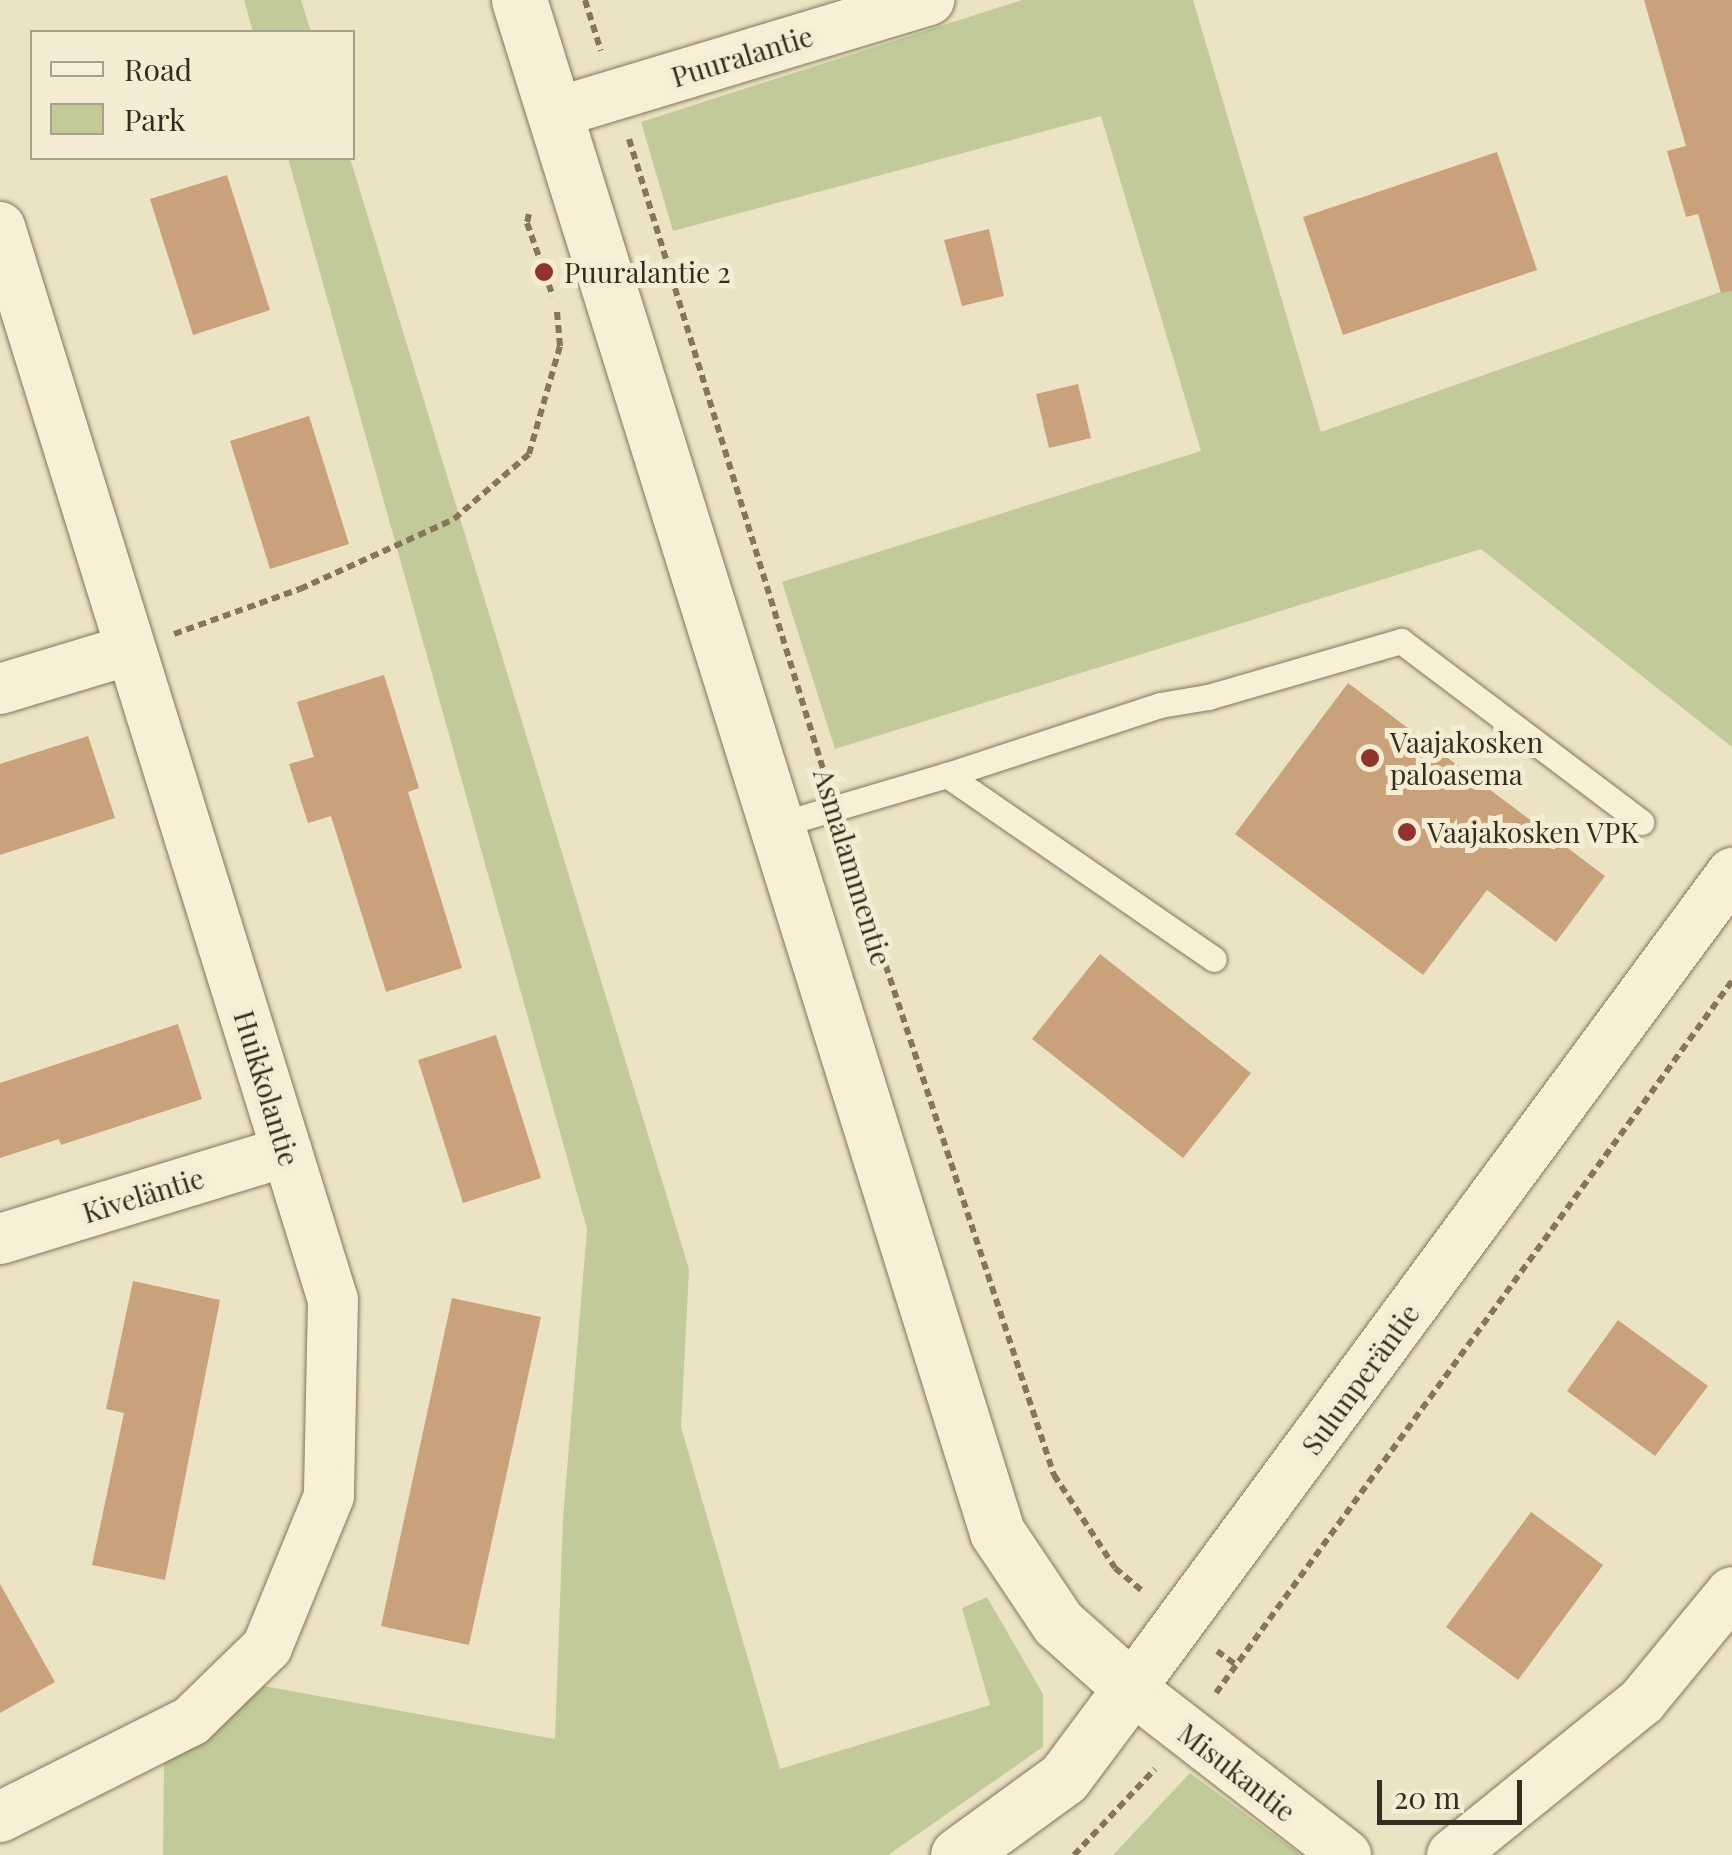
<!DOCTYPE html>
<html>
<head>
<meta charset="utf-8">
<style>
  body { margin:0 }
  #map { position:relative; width:1732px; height:1855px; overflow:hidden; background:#ece3c4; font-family:"Playfair Display",serif }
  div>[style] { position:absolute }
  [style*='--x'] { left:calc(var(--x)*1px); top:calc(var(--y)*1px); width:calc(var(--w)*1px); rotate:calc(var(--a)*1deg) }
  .green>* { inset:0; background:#c1ca98 }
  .building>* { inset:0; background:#c9a17b }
  .path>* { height:6px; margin-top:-3px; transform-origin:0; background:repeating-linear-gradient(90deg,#86755b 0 8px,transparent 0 13px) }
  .roads { filter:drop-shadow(0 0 2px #86755b) drop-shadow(0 0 2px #86755b) }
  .service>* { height:25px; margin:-12.5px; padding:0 12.5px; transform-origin:12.5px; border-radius:12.5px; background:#f7f0d7 }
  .minor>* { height:50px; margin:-25px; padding:0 25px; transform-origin:25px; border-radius:25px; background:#f7f0d7 }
  .tertiary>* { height:55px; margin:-27.5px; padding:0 27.5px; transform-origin:27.5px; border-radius:27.5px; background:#f7f0d7 }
  .dots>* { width:28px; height:28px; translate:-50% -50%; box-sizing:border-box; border:5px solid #f4edd3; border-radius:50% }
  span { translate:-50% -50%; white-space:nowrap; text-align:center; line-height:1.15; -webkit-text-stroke:10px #f4edd3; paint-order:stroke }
  .street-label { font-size:28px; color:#362c1f }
  .poi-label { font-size:28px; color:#362c1f }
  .left { translate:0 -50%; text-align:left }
  .legend { position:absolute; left:30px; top:30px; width:325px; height:130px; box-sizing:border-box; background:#f4edd3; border:2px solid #a8a08b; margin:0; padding:12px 18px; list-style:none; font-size:30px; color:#362c1f }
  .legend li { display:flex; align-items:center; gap:20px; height:50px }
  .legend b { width:50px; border:2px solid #a8a08b }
  .scale { position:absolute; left:1377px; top:1780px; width:145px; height:45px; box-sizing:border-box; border:5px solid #362c1f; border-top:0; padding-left:12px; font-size:30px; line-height:35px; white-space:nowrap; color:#362c1f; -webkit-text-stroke:8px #f4edd3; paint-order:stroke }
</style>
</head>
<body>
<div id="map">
  <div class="green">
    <i style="clip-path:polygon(244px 0,301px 0,311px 32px,253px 32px)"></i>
    <i style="clip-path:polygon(1022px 0,1193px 0,1321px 432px,1732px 288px,1732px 747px,1481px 549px,835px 749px,782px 582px,1201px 451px,1101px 116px,673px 231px,641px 122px)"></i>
    <i style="clip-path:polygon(288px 158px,350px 158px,689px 1269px,681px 1427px,780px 1769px,990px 1705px,962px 1608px,987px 1597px,1043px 1694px,1043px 1747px,888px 1855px,163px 1855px,164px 1762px,258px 1685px,555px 1739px,563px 1518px,587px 1229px)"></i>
    <i style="clip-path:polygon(1190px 1773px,1301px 1855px,1113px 1855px)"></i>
  </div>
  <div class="building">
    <i style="clip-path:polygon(1644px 0,1732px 0,1732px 291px,1721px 293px,1698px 214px,1686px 217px,1667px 151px,1686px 146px)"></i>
    <i style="clip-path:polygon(1497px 152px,1537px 270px,1343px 335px,1303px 217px)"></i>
    <i style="clip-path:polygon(227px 175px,270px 310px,193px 335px,150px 199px)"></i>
    <i style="clip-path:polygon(989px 229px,1004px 296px,962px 306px,944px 240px)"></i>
    <i style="clip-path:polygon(1078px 384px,1091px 438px,1049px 448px,1036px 394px)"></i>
    <i style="clip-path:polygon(309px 416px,349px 544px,270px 569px,230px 441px)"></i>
    <i style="clip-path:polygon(384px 675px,419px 788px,408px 792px,462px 968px,386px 992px,331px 816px,308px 823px,289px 764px,314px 757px,297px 702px)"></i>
    <i style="clip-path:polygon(1348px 683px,1605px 876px,1556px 942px,1487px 890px,1423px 975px,1235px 834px)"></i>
    <i style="clip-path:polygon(88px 736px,115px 818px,0 855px,0 764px)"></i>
    <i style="clip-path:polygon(1100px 954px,1251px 1073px,1183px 1158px,1032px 1039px)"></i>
    <i style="clip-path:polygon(178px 1024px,202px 1099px,61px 1145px,59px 1139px,0 1158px,0 1083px)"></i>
    <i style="clip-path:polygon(496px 1035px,541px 1178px,463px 1203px,418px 1060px)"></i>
    <i style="clip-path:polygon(133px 1281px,220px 1300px,165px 1580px,92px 1565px,124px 1413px,106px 1409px)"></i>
    <i style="clip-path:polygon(452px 1298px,541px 1317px,469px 1645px,381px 1626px)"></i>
    <i style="clip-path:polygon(1618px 1320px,1708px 1386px,1655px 1456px,1567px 1391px)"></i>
    <i style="clip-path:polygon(1531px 1512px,1603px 1565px,1518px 1680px,1446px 1627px)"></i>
    <i style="clip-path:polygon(0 1584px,55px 1682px,0 1713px)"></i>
  </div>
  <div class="path">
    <i style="--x:585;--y:0;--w:53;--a:72.6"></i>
    <i style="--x:629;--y:139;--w:662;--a:72.88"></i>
    <i style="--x:529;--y:214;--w:9;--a:103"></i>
    <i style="--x:527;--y:223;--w:78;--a:70.6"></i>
    <i style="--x:174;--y:634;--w:134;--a:-19.7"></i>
    <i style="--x:300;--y:589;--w:169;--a:-24.4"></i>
    <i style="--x:454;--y:519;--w:99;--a:-40.9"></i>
    <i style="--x:529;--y:454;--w:112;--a:-74"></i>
    <i style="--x:560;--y:346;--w:37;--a:-95"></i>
    <i style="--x:845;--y:842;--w:667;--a:71.73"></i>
    <i style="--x:1054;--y:1475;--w:111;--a:56.7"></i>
    <i style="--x:1115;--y:1568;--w:34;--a:40"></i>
    <i style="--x:1217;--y:1651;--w:24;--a:36"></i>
    <i style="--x:1216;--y:1693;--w:879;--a:-54.07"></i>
    <i style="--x:1074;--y:1855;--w:118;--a:-46.7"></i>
  </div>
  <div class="roads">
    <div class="service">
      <i style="--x:947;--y:775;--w:224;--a:-18.2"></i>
      <i style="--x:1160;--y:705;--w:49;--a:-9.5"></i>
      <i style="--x:1208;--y:697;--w:201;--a:-16.2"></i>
      <i style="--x:1401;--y:641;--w:301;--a:37"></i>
      <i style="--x:778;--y:825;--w:176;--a:-16.5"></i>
      <i style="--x:947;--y:775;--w:324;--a:34.6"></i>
    </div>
    <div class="minor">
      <i style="--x:555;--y:113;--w:391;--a:-16.8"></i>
      <i style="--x:0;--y:227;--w:1123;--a:72.76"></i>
      <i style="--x:333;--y:1300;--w:196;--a:91.2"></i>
      <i style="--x:329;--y:1496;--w:163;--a:112.3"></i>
      <i style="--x:267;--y:1647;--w:106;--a:135.8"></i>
      <i style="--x:191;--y:1721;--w:214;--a:153.3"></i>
      <i style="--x:0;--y:689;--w:135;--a:-16.8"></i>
      <i style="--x:0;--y:1239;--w:300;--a:-17"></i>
      <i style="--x:1346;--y:1855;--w:272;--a:-142.2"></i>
      <i style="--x:1131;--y:1688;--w:1013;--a:-53.59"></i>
      <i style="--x:1452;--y:1855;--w:245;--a:-39"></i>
      <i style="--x:1642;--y:1701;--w:141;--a:-50.5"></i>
    </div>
    <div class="tertiary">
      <i style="--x:519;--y:0;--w:1605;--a:72.67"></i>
      <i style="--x:997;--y:1532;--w:110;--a:56.2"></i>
      <i style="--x:1058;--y:1623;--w:98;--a:41.7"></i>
      <i style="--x:1131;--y:1688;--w:112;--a:126.7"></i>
      <i style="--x:1064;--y:1778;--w:131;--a:144"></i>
    </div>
  </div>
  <div class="dots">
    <i style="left:544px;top:272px;background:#92342e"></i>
    <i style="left:1370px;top:758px;background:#92342e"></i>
    <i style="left:1407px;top:832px;background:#92342e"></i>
  </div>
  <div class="street-label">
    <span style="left:742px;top:56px;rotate:-17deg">Puuralantie</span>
    <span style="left:853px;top:867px;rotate:73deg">Asmalammentie</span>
    <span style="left:267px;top:1088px;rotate:73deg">Huikkolantie</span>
    <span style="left:143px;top:1195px;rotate:-17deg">Kiveläntie</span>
    <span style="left:1360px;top:1379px;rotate:-54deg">Sulunperäntie</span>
    <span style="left:1237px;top:1772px;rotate:38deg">Misukantie</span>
  </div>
  <div class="poi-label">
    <span class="left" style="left:564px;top:272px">Puuralantie 2</span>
    <span class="left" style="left:1390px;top:758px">Vaajakosken<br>paloasema</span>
    <span class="left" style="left:1427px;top:832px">Vaajakosken VPK</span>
  </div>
  <ul class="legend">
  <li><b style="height:12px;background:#f7f0d7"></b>Road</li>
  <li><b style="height:28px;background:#c1ca98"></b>Park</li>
  </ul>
  <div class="scale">20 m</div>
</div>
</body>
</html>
